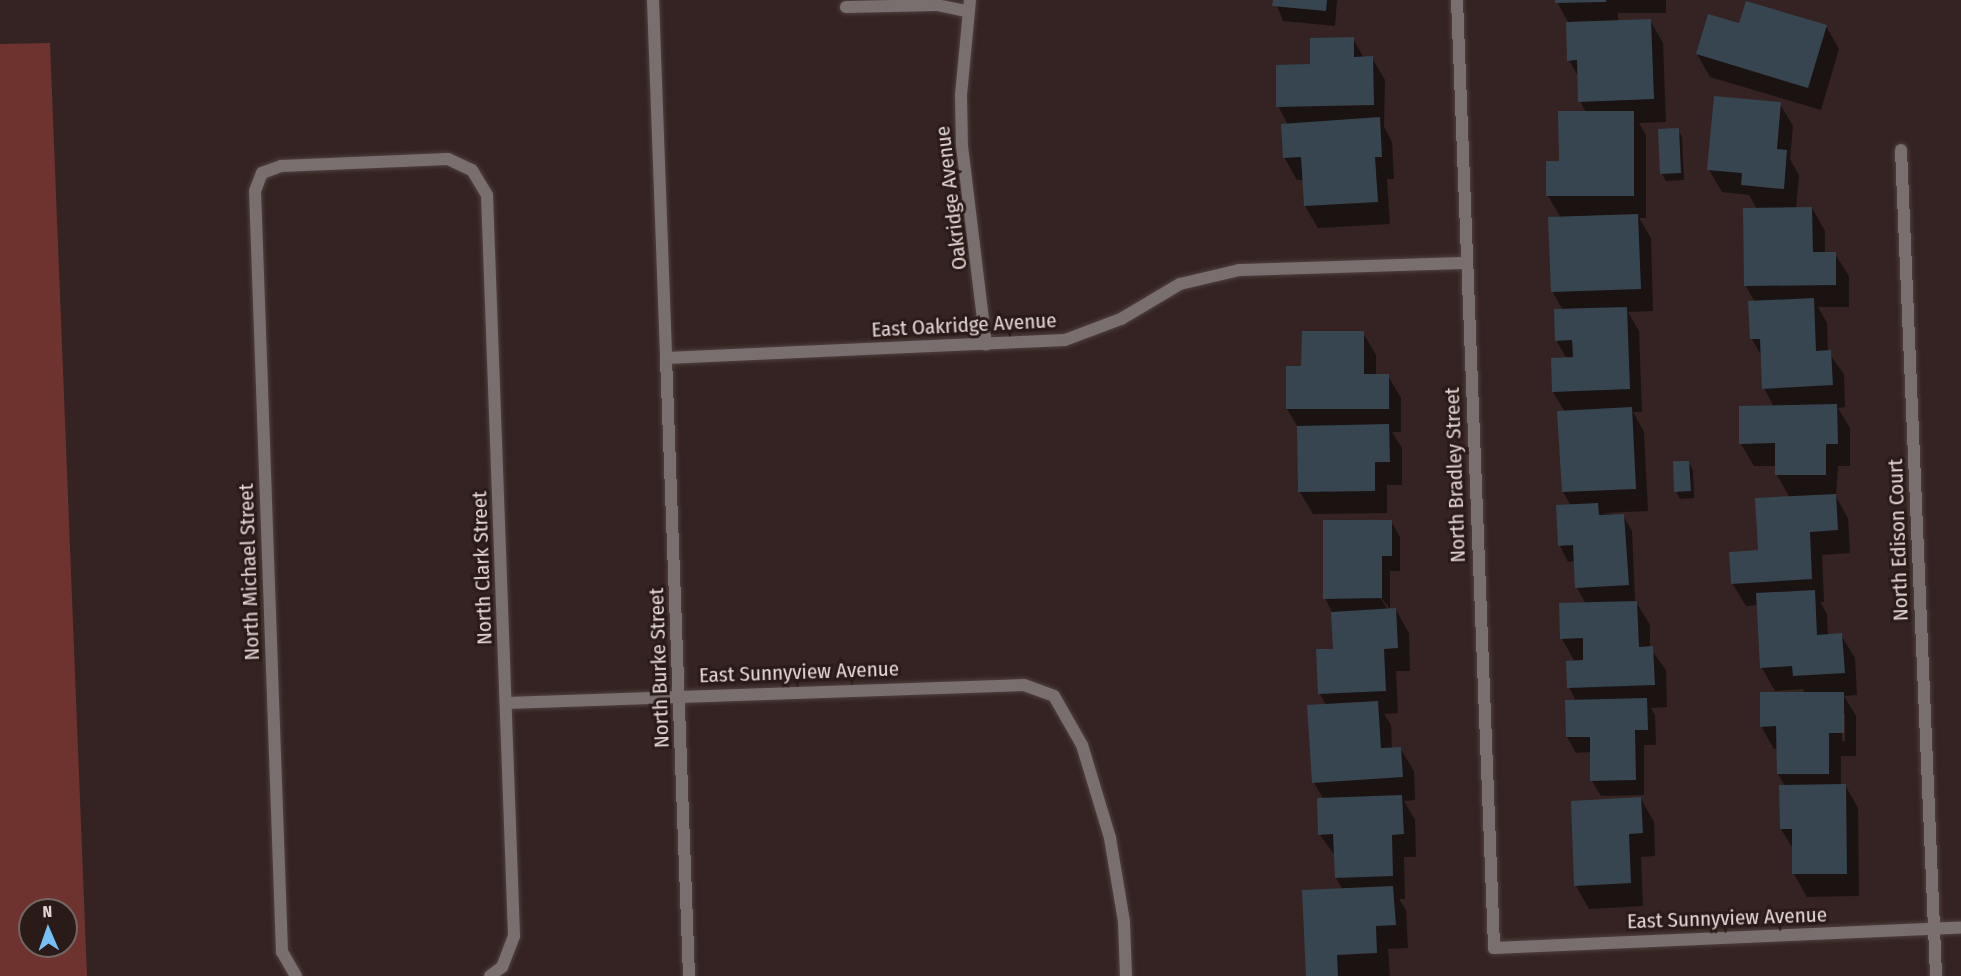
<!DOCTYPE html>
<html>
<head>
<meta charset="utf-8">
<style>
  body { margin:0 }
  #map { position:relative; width:1961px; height:976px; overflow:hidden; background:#342322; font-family:"Fira Sans Condensed",sans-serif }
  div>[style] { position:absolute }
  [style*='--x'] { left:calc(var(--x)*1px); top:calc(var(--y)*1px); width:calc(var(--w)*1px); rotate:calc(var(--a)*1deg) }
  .green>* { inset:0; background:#6f332f }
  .shadow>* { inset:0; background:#0007 }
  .building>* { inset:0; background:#374550 }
  .roads { filter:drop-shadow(0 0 2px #50403f) drop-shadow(0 0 2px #50403f) }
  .lane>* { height:12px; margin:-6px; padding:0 6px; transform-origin:6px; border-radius:6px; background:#786f6e }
  .street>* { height:12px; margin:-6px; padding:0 6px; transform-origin:6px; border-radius:6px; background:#786f6e }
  span { translate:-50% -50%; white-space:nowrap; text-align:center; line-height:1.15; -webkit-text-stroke:6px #2a1a18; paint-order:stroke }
  .street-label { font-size:21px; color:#e3d7d6 }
  .north { position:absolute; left:18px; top:898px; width:60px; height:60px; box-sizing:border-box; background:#2a1a18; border:2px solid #746664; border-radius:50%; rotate:358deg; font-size:16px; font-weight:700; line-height:24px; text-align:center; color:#e3d7d6 }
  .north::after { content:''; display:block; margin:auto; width:21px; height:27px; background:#76c0f7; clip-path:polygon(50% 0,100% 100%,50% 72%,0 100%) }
</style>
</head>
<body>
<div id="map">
  <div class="green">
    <i style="clip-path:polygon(evenodd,50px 43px,87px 976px,0 976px,0 44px,50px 43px,30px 910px,66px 910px,66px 946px,30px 946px,30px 910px)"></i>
  </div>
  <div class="shadow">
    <i style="clip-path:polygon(1275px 0,1337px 0,1335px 26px,1283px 21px)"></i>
    <i style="clip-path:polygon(1556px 0,1666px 0,1666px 13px,1618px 13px,1618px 22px,1650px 20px,1663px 43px,1666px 122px,1639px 123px,1646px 135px,1646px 218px,1639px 218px,1651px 238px,1653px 311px,1628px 312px,1639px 331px,1642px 412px,1633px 412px,1644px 432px,1648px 511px,1602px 513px,1623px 515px,1632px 531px,1635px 600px,1650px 625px,1650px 648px,1666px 670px,1667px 707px,1651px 708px,1655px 715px,1656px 745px,1644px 745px,1644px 795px,1601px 796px,1592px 781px,1591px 752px,1576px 753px,1567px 737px,1566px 701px,1576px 701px,1569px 687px,1575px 662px,1562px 639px,1586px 604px,1577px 588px,1575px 561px,1568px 562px,1560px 546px,1557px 507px,1571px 506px,1563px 492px,1565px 412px,1553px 392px,1567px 359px,1556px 340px,1563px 310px,1552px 291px,1561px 218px,1548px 196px,1586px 112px,1580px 101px,1579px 78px,1569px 60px,1568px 22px)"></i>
    <i style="clip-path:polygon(1740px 25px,1826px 26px,1839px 49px,1821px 110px,1710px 77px,1697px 54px)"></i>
    <i style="clip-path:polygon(1353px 39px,1364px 58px,1372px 58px,1385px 80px,1384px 127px,1392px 142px,1394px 179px,1387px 179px,1390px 224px,1318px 228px,1305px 206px,1303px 180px,1297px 180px,1284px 157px,1288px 125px,1278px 106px,1312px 65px)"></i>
    <i style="clip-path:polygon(evenodd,1780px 104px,1793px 126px,1790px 159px,1799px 175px,1796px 208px,1812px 208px,1825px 231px,1825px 253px,1835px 254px,1849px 276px,1849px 307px,1818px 307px,1827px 323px,1828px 352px,1844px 374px,1845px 407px,1838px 408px,1850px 428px,1850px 466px,1838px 466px,1836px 497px,1848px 518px,1850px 553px,1822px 555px,1824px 602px,1820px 602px,1827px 614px,1828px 636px,1841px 635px,1855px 658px,1857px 695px,1844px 696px,1856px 716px,1856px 756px,1841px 756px,1841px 785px,1845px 785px,1858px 808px,1859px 896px,1807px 897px,1794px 874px,1793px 849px,1781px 829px,1785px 786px,1778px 774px,1778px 749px,1774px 749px,1761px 726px,1805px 694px,1803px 689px,1775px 691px,1762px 668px,1758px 605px,1746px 606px,1732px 583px,1760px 552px,1790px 498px,1777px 475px,1777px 466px,1754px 466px,1741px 444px,1774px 407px,1764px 388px,1762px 357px,1752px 339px,1755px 302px,1745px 285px,1757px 209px,1749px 195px,1722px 192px,1709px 170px,1780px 104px,1842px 714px,1845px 714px,1845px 741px,1842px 741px,1842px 714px)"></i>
    <i style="clip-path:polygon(1678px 130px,1682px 137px,1684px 180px,1666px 181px,1662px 174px,1659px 131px)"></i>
    <i style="clip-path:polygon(1363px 333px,1376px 355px,1376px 375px,1388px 376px,1401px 398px,1401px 432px,1392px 432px,1402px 448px,1402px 485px,1387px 485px,1387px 513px,1313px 514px,1300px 492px,1299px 429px,1287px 409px,1303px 367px)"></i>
    <i style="clip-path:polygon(1688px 462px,1693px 470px,1694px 498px,1680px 499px,1676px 491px)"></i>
    <i style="clip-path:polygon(1391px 521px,1400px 537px,1400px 571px,1390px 571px,1390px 609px,1377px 592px,1388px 610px,1396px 610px,1409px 633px,1410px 671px,1396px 671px,1398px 713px,1384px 714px,1391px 725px,1392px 749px,1400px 748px,1414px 771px,1415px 800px,1404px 801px,1415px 820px,1416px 857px,1404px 857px,1405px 899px,1399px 899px,1406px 910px,1408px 948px,1388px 949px,1390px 976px,1308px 976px,1343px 890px,1336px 878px,1336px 857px,1320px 835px,1324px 800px,1314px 783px,1309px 706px,1326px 705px,1320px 694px,1334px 650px,1332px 612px,1325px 598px)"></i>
    <i style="clip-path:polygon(1641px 799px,1654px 822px,1655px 856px,1641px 857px,1643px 906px,1589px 909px,1576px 886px)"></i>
  </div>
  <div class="building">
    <i style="clip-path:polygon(1273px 0,1327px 0,1326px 11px,1272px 6px)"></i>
    <i style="clip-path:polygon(1555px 0,1606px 0,1606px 2px,1555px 3px)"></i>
    <i style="clip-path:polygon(1746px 1px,1827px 25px,1808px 88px,1696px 54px,1708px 14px,1739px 23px)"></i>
    <i style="clip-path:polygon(1651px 19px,1654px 99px,1578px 102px,1577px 60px,1567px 61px,1566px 22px)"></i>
    <i style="clip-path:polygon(1354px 37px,1354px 57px,1373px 56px,1374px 105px,1276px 107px,1276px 65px,1310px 64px,1310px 38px)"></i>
    <i style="clip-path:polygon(1714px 96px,1781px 102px,1777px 149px,1787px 150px,1784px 189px,1741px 185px,1742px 173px,1707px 170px)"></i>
    <i style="clip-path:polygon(1558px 111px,1634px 111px,1634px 196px,1546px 196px,1546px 161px,1559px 161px)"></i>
    <i style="clip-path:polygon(1380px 117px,1382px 157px,1375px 157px,1378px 202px,1304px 206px,1301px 157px,1283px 158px,1281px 124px)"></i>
    <i style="clip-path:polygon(1679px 128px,1681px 173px,1660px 174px,1658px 129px)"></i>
    <i style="clip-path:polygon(1812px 207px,1813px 252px,1836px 252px,1836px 285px,1744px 286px,1743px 208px)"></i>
    <i style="clip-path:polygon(1638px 214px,1641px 289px,1551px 292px,1548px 217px)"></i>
    <i style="clip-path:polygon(1814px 298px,1816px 351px,1831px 350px,1833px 385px,1762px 389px,1760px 339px,1750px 339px,1748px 301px)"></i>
    <i style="clip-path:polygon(1627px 307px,1630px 389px,1552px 392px,1551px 358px,1573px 357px,1572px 340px,1555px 341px,1554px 309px)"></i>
    <i style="clip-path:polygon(1302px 331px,1364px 331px,1364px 374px,1389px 374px,1389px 409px,1286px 409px,1286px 366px,1301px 366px)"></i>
    <i style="clip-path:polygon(1837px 404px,1838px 444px,1826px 444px,1826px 475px,1775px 475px,1775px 443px,1739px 444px,1739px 406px)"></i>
    <i style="clip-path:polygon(1632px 407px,1636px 489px,1562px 492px,1557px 411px)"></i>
    <i style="clip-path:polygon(1389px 424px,1390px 462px,1375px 462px,1375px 491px,1298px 492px,1297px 426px)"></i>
    <i style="clip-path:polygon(1673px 461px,1689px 461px,1691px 491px,1674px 492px)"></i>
    <i style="clip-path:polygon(1836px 494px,1838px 530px,1810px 532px,1812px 579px,1731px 584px,1729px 552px,1758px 550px,1755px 498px)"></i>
    <i style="clip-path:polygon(1598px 503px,1599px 515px,1624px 514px,1629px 585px,1575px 588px,1573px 545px,1558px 546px,1556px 505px)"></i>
    <i style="clip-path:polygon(1323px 520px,1392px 520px,1392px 556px,1382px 556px,1382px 598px,1323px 599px)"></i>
    <i style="clip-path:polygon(1815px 590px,1817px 635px,1842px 633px,1845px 673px,1793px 676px,1792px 666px,1760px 668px,1756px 593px)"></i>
    <i style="clip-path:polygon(1637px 601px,1639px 647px,1653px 646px,1655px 685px,1567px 688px,1566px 661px,1583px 660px,1583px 638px,1560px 639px,1559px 603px)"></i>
    <i style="clip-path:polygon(1396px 608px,1398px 648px,1384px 649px,1386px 691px,1318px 694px,1316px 649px,1333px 649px,1331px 612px)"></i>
    <i style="clip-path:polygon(1760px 692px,1844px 692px,1844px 733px,1829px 733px,1829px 774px,1777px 774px,1776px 726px,1760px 727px)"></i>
    <i style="clip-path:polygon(1647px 698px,1648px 730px,1635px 730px,1636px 780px,1590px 781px,1590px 737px,1566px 737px,1565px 700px)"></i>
    <i style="clip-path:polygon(1378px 701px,1381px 748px,1401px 747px,1403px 777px,1312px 783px,1307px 705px)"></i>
    <i style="clip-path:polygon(1846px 784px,1847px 874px,1792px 874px,1792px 829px,1780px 829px,1779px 785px)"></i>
    <i style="clip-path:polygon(1402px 795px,1404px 834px,1392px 835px,1393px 876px,1335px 878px,1333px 834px,1318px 835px,1317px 798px)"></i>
    <i style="clip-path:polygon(1641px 797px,1643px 833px,1629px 834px,1631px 883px,1574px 886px,1571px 801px)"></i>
    <i style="clip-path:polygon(1393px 886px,1396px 925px,1376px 926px,1377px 953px,1337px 955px,1338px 976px,1306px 976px,1302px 890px)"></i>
  </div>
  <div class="roads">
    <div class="lane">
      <i style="--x:653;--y:0;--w:358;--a:87.9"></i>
    </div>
    <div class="street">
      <i style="--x:970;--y:0;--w:96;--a:95.4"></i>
      <i style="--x:961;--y:96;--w:50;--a:88.9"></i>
      <i style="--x:962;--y:146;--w:200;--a:83.1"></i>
      <i style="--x:1457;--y:0;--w:949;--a:87.76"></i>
      <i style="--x:1494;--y:948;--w:467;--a:-2.5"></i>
      <i style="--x:846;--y:7;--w:91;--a:-1.3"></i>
      <i style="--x:937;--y:5;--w:30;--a:12"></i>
      <i style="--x:1901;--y:150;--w:827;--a:87.57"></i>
      <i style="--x:507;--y:703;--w:517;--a:-1.99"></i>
      <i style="--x:1024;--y:685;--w:32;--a:20"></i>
      <i style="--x:1054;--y:696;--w:56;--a:60.3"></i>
      <i style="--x:1082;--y:745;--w:97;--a:73.2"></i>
      <i style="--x:1110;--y:838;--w:85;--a:80.5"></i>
      <i style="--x:1124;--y:922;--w:54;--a:87.9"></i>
      <i style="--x:296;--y:976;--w:28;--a:-120"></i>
      <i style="--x:282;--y:952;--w:761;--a:-92.03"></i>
      <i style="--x:255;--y:191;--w:19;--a:-69"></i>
      <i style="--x:262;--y:173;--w:20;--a:-20"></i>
      <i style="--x:281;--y:166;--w:167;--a:-2.4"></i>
      <i style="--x:448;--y:159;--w:26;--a:25"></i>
      <i style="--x:472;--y:170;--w:29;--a:59"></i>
      <i style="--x:487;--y:195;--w:741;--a:87.91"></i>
      <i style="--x:514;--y:936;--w:33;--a:111"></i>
      <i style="--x:502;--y:967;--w:15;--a:143"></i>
      <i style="--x:689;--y:976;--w:618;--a:-92.13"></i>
      <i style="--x:666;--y:358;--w:399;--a:-2.6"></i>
      <i style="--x:1065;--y:340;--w:60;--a:-20.6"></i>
      <i style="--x:1121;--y:319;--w:69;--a:-30.7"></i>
      <i style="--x:1180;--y:284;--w:61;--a:-13.3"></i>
      <i style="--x:1239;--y:270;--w:226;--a:-1.8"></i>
    </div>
  </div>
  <div class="street-label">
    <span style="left:951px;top:198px;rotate:-97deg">Oakridge Avenue</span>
    <span style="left:964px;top:325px;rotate:-3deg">East Oakridge Avenue</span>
    <span style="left:1455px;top:475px;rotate:-92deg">North Bradley Street</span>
    <span style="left:1898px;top:540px;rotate:-92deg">North Edison Court</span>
    <span style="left:482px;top:568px;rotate:-92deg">North Clark Street</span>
    <span style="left:249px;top:572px;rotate:-92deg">North Michael Street</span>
    <span style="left:659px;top:668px;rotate:-92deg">North Burke Street</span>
    <span style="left:799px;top:672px;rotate:-2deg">East Sunnyview Avenue</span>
    <span style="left:1727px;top:918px;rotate:-2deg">East Sunnyview Avenue</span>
  </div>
  <div class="north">N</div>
</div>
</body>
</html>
